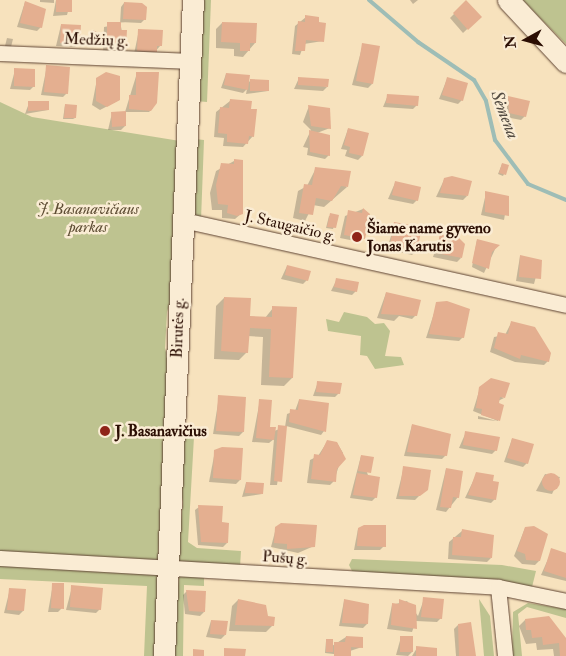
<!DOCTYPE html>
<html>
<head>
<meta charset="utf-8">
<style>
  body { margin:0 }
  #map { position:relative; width:566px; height:656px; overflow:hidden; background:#f7e2bd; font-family:"IM FELL Double Pica",serif }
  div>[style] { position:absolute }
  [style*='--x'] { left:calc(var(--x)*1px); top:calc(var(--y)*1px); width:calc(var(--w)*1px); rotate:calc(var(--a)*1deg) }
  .green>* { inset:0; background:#bec390 }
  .shadow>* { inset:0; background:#0003 }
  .stream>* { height:4px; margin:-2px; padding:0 2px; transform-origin:2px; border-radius:2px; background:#9ebdb6 }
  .building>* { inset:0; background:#e4af90 }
  .round { border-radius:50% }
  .roads { filter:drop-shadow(0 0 1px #5e4332) drop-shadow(0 0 1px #5e4332) }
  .street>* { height:15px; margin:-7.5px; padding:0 7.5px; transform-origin:7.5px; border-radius:7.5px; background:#faecd4 }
  .secondary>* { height:21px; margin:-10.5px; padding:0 10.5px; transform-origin:10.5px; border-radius:10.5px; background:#faecd4 }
  .dots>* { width:14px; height:14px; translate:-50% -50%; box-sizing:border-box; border:2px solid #faecd4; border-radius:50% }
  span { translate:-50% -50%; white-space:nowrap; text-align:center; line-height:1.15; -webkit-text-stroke:5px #faecd4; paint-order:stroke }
  .street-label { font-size:16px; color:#2b0e03 }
  .park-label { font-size:16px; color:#5e4d34; font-style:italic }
  .poi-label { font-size:16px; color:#2b0e03; font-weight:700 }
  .left { translate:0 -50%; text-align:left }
  .water-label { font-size:18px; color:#534b42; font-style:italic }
  .north { position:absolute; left:501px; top:15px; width:50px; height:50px; -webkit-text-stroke:4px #faecd4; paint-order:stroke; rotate:263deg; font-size:14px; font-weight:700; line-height:20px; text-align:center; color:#2b0e03 }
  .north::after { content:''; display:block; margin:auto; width:18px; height:22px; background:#2b0e03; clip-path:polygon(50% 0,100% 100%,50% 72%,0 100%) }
</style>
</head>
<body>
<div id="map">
  <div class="green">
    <i style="clip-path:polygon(200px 0,211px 0,207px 102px,195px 101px)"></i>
    <i style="clip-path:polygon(523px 0,566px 0,566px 44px,541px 19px)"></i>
    <i style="clip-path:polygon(0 102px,32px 117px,180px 141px,173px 293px,167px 312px,165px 348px,170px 369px,158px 559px,154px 561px,0 552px)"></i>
    <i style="clip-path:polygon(195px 139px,204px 140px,201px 220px,194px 215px)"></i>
    <i style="clip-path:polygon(344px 312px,367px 317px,375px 324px,384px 323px,390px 331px,385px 356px,401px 357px,404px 365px,375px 369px,367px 356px,360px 355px,361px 336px,328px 331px,326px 319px,339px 322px)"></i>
    <i style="clip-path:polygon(194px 437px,188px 542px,197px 548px,241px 551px,240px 567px,177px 561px,183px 502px,178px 480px,180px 439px)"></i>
    <i style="clip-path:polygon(352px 559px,502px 565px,536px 571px,532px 587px,353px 573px,349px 565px)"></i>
    <i style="clip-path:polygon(0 564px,158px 575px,159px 656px,144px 656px,147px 586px,0 579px)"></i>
    <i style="clip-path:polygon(179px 576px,204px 576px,204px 586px,184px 585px,183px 656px,171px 656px)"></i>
    <i style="clip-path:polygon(479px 599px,490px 616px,494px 656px,484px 656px)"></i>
    <i style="clip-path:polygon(528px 603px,566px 609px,566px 618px,527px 607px,518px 614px,522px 656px,512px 656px,513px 612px)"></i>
  </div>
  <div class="shadow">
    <i style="clip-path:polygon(40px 0,54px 0,54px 3px,40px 2px)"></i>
    <i style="clip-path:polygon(56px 0,71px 0,67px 15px,53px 16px)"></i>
    <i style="clip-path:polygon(410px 0,418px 0,413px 4px)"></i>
    <i style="clip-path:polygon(25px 2px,41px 27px,37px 31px,17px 27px)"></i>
    <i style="clip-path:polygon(466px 2px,480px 17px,463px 33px,450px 18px)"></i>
    <i style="clip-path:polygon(124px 3px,145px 19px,141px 23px,120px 22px,125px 46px,103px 52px,104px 27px,120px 24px,121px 7px)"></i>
    <i style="clip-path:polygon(306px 17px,323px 41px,304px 44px,300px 55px,292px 54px,295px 26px)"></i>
    <i style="clip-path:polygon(222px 23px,255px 43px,243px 57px,234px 56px,234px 49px,216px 48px,216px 29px)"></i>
    <i style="clip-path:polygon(61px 25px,79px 43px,75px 47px,56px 46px)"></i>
    <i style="clip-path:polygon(139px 30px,161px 45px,152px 55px,134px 54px)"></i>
    <i style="clip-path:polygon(96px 31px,99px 45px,91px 46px,92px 33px)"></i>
    <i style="clip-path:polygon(7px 38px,13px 39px,11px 47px,5px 46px)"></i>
    <i style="clip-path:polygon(363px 44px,372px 84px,368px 88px,352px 85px)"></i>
    <i style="clip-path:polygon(47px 66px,67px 93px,63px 97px,41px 95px)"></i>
    <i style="clip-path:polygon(15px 70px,34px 86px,30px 90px,10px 89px)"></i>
    <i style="clip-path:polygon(137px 73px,153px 108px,149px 112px,125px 112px)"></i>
    <i style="clip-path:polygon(226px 74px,247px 84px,251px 80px,268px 91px,246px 94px,247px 89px,243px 93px,221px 88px)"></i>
    <i style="clip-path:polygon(299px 78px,327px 87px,323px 91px,294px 89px)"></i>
    <i style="clip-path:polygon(97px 79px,119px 100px,100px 110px,92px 105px)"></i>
    <i style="clip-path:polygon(447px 79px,462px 100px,458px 104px,439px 99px)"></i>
    <i style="clip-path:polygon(388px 95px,417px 105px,413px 109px,383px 107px)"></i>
    <i style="clip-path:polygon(508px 98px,525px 116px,521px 120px,505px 117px)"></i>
    <i style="clip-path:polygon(230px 101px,250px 110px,253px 136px,243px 147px,223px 146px,224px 138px,214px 137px,216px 112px)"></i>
    <i style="clip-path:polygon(29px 103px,48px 110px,25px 114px)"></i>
    <i style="clip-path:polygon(65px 105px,75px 118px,73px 119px,63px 119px)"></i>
    <i style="clip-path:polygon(309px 106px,330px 128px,317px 133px,329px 155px,325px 159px,307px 155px,308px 148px,303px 147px,311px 130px,303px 122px)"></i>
    <i style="clip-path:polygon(112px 113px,125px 126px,121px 130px,108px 130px)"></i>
    <i style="clip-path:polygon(348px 129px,362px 156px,358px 160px,345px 156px,347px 150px,341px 149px)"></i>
    <i style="clip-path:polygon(234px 161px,242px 213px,235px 219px,222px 218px,222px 210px,212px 210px,210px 193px,216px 171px)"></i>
    <i style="clip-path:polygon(502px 164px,504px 174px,503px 176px,498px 174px)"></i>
    <i style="clip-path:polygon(316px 168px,347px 187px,324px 207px,313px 205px,305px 221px,293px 218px,298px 191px,307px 186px)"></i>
    <i style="clip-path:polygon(444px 180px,467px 196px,463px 200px,436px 197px)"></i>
    <i style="clip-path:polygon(395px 183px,417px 200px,413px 204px,388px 199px)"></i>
    <i style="clip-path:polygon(486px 193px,508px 197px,504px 220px,481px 215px)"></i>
    <i style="clip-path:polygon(363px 209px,369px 214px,364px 238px,360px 242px,340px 238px,345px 216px)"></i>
    <i style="clip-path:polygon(329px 216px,337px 216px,333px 229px,326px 228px)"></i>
    <i style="clip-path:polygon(395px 223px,416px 251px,412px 255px,387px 249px)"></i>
    <i style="clip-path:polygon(440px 236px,461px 258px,457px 262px,433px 257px)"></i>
    <i style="clip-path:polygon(477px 240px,497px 245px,484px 273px,472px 267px)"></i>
    <i style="clip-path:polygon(520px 256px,540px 261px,534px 284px,516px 281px)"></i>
    <i style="clip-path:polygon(287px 266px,307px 280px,303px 284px,281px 279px)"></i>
    <i style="clip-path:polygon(337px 279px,356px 291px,352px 295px,331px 291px)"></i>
    <i style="clip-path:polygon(386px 293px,416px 315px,412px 319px,399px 316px,394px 321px,377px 318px)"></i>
    <i style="clip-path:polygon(224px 298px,248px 318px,265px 318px,273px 308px,292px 378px,284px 386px,261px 385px,263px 337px,248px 336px,247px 352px,239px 360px,214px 359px,216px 306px)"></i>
    <i style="clip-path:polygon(437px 304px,463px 337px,459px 341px,426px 338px)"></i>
    <i style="clip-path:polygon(511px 323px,548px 361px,544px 365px,515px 362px,490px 352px,494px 337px,505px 335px)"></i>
    <i style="clip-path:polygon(318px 382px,339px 393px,335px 397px,313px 396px)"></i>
    <i style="clip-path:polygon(480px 388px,504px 398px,498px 401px,498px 421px,473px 411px)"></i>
    <i style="clip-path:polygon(219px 397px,243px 432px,239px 436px,213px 434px)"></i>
    <i style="clip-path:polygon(260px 400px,269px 428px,274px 431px,285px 427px,287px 414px,295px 411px,299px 400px,324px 431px,321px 435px,286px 426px,277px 485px,270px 485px,274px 439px,269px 443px,252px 442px)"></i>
    <i style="clip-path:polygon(478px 416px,497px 421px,478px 419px)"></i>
    <i style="clip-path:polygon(412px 425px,446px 455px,442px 459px,404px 456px)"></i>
    <i style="clip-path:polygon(466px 432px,496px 450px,492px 454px,459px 448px)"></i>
    <i style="clip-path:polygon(512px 439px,527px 463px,523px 467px,504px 462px)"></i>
    <i style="clip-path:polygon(327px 442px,337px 443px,343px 453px,334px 481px,330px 485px,307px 483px,310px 460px,318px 456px)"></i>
    <i style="clip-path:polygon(215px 451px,240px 480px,236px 484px,209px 482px)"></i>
    <i style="clip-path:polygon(361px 456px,376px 497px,372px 501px,350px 498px)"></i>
    <i style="clip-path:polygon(404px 467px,426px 489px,415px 500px,396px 499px)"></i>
    <i style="clip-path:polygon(446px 469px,458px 497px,446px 512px,436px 510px)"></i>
    <i style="clip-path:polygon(477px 473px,491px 482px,495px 499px,491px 503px,465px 498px)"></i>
    <i style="clip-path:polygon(545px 474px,560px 477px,552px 494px,536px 491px)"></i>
    <i style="clip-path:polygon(246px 483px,262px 494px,242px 497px)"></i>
    <i style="clip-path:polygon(199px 507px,221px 524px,227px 543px,223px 547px,198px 545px,195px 510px)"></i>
    <i style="clip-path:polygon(276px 528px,314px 546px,298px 553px,271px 547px)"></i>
    <i style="clip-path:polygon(525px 528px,539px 561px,535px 565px,522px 564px,514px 556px)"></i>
    <i style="clip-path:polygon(358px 529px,384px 546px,380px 550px,354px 550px)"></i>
    <i style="clip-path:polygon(462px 531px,491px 558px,487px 562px,448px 559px,449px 542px)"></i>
    <i style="clip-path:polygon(552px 550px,566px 555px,566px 581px,541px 575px)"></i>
    <i style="clip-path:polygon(53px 584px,62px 608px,58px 612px,48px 612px)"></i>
    <i style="clip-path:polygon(72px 587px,100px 609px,96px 613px,66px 610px)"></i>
    <i style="clip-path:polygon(10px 589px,23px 611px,19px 615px,4px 613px)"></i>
    <i style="clip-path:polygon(187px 591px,204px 612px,200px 616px,185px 614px,183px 595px)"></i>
    <i style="clip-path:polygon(424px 599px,441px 618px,437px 622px,416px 621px,412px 632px,387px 629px,392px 605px,407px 601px,418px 616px)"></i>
    <i style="clip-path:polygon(238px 600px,267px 617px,272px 626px,266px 632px,229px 631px,232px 606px)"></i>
    <i style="clip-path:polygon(344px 601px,367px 624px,363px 628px,339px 626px)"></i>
    <i style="clip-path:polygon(525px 620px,566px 639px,566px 656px,554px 656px,553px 649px,537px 650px,536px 643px,526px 644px,519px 626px)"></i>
    <i style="clip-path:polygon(211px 621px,225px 635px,221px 639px,206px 637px)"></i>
    <i style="clip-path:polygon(458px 625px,473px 656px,456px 656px,454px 629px)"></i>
    <i style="clip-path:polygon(346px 637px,362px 647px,350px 651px,350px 656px,325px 653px,326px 641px,332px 646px)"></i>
    <i style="clip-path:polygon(401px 637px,412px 652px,408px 656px,396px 655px)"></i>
    <i style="clip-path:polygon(417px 648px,435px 656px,412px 656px)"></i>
  </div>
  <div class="stream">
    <i style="--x:369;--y:0;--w:65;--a:40.6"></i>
    <i style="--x:418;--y:42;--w:68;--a:34.2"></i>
    <i style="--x:474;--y:80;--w:24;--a:60"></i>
    <i style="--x:486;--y:101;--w:40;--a:77"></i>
    <i style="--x:495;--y:140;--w:55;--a:53.1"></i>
    <i style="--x:528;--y:184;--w:41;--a:22.8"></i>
  </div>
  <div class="building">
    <i style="clip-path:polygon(56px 0,72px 0,72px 12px,56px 12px)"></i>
    <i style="clip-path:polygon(466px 0,482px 17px,468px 30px,453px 13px)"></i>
    <i style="clip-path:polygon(25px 1px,46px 9px,42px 28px,20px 23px)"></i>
    <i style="clip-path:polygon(124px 2px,142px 3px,147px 7px,146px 20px,123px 19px)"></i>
    <i style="clip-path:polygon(305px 15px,319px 17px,319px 22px,326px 23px,324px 42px,306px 40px,305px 51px,295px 51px,298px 21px,305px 22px)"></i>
    <i style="clip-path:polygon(107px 22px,121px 22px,121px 30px,127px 30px,126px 46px,107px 49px)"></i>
    <i style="clip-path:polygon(222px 22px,257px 23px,256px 43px,250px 43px,250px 51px,240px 51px,240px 43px,221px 42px)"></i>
    <i style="clip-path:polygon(61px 24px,81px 25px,80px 44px,60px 43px)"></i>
    <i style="clip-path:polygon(138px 29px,163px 30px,162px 46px,157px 46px,157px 52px,137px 51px)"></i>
    <i style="clip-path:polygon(93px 30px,100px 34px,100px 45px,92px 45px)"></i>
    <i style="clip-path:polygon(362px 43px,380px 46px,373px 84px,356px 81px)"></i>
    <i style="clip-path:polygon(46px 65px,70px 67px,68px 94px,44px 92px)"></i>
    <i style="clip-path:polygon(14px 68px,35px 69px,35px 87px,14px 86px)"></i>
    <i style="clip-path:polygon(106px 72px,120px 76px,120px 100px,107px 107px,96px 101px,96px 78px)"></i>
    <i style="clip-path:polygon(136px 72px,159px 72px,157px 103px,151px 111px,129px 109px,129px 95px,136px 95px)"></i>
    <i style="clip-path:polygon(226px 73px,250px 75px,248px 90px,224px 85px)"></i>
    <i style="clip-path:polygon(298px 77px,329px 79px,328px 87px,298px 85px)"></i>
    <i style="clip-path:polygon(447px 77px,468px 83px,463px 101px,442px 95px)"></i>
    <i style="clip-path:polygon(250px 79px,269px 80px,269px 91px,250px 91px)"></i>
    <i style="clip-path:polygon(387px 94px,419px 96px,418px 106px,386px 103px)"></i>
    <i style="clip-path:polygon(508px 96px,530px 101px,526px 117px,509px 113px)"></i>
    <i style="clip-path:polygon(230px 99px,252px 101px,251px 109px,257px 109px,254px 137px,249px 136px,248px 144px,227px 142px,227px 134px,218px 133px,220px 107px,229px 108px)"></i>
    <i style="clip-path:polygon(28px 101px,49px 101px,49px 110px,28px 111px)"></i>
    <i style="clip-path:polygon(65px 104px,77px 105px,76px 118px,64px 118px)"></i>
    <i style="clip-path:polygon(308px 105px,330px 108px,331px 129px,311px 126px)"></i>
    <i style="clip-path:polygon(126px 111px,126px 126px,112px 127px,111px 112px)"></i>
    <i style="clip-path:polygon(348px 128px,369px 133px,363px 156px,349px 153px,350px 147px,344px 145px)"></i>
    <i style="clip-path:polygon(309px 130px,330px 135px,330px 156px,310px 152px)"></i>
    <i style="clip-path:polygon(234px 159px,243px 160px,243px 214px,237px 216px,227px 213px,228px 205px,218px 204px,216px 185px,221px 163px,234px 164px)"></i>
    <i style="clip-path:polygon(502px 163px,509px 165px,506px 175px,499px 173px)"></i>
    <i style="clip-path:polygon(315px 167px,351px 171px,348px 187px,341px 186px,332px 201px,316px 198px,313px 215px,299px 213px,304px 184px,312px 185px)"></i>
    <i style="clip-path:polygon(452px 176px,472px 181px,468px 196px,440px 193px,444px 178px)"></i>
    <i style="clip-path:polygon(395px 181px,421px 187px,418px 201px,392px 195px)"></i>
    <i style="clip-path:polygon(485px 191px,509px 196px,509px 216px,485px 212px)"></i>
    <i style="clip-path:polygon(363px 208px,370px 214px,365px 239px,344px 235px,348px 210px,362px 213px)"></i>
    <i style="clip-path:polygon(330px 213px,339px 215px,336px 228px,327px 227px)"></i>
    <i style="clip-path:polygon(394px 222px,422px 227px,417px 251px,390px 246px)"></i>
    <i style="clip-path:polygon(440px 234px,459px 238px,465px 244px,462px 258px,436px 253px)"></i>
    <i style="clip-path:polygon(477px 239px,500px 245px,492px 252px,489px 269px,472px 263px)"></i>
    <i style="clip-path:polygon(520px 255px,542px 260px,541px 279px,519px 277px)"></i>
    <i style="clip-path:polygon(287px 265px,311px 271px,308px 281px,285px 275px)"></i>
    <i style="clip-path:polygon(336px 278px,359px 282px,357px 292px,334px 287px)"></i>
    <i style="clip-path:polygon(386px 292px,421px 300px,417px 316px,381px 314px)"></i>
    <i style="clip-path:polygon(224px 297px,251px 298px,250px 316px,272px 317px,272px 306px,297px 307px,293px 378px,269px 377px,271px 329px,250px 328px,248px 353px,221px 351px)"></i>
    <i style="clip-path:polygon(447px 301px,470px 309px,464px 338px,429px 334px,436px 302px)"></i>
    <i style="clip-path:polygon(511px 321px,535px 327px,551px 353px,549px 362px,521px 355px,520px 359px,494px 348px,498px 332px,508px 334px)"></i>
    <i style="clip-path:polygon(491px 378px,510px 383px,505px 398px,500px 397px,499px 403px,504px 405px,500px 421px,481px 415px,482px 409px,476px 408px,479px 387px)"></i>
    <i style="clip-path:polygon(317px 381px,342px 383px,340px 394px,316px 392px)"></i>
    <i style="clip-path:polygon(218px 395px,246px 397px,244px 432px,216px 431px)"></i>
    <i style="clip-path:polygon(259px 399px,272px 400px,270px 427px,276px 427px,274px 440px,256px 438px)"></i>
    <i style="clip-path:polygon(299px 399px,329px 403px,326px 432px,289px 422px,290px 409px,298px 410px)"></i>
    <i style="clip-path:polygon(412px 424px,451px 434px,447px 456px,407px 452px)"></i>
    <i style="clip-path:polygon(278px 425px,287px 426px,282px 482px,274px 481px)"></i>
    <i style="clip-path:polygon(465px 431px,500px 437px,497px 451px,463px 445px)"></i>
    <i style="clip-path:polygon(512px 438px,534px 444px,528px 464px,507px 458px)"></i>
    <i style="clip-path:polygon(327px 440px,337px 442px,346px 459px,337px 469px,336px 482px,311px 479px,314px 454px,320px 455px)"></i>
    <i style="clip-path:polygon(222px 447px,243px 448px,241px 480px,213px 478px,214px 450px)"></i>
    <i style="clip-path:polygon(361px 455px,374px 457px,371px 473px,358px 471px)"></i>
    <i style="clip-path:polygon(403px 466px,431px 470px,428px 490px,420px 496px,399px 496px)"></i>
    <i style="clip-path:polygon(446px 468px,463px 471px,459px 498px,453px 497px,451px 508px,440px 507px)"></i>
    <i style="clip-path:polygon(476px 472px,494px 475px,493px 481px,499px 482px,496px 500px,468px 495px)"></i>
    <i class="round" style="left:542px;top:473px;width:18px;height:18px"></i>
    <i style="clip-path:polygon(357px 473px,380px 477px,377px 498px,353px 495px)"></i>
    <i style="clip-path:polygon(246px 482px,264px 483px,263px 494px,245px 493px)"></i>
    <i style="clip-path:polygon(198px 505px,223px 506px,222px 522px,229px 523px,228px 543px,201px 542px)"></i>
    <i style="clip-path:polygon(281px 523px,317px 525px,315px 547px,287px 549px,287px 544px,274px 543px,275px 527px)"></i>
    <i style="clip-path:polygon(364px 525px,386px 525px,386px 547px,357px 546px,358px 528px)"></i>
    <i style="clip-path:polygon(534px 526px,548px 534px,540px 561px,526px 560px,525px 554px,517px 551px,525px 527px)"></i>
    <i style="clip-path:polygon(462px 529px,494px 535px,492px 558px,452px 555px,453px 537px,461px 537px)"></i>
    <i style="clip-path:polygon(551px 548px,566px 553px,566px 578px,544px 571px)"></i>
    <i style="clip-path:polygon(52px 583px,64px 583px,64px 609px,51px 608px)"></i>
    <i style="clip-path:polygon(71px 585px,103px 588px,101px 610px,70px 607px)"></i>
    <i style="clip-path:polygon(9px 588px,26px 589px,24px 611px,7px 610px)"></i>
    <i style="clip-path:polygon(186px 590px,206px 591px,205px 612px,189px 611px)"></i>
    <i style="clip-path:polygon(423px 597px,444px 599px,442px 619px,421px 617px)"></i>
    <i style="clip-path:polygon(238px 599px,266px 605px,268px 616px,275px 617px,274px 626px,235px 625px)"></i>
    <i style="clip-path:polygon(344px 599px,369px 604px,368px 624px,342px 623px)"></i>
    <i style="clip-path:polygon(399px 599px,416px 605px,417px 629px,391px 625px,392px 603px,399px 604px)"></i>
    <i style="clip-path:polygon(549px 616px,566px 638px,566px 656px,560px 656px,559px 643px,543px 645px,542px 637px,532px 638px,531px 630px,526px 630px,525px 619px)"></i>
    <i style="clip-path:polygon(211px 620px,228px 621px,226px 635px,210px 634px)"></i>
    <i style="clip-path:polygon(471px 622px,476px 656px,459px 656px,458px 624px)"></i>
    <i style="clip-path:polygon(346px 636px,363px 637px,363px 648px,351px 647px,351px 656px,334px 656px,334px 642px,345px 642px)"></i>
    <i style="clip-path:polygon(400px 636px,413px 636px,413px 652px,400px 652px)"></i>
    <i style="clip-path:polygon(326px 639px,333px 639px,333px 652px,326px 652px)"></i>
    <i style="clip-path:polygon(416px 646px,437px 648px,437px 656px,416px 656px)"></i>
    <i style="clip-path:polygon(224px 648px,246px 649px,245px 656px,224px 656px)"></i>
    <i style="clip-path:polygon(193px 649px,204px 650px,204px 656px,193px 656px)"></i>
  </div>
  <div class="roads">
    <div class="street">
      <i style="--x:0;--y:53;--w:190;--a:2.4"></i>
      <i style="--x:183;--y:220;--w:392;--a:12.5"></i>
      <i style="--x:0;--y:558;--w:499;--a:3.3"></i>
      <i style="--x:498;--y:587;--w:69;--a:11.6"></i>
      <i style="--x:498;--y:587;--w:69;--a:84.2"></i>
    </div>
    <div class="secondary">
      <i style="--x:508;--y:0;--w:85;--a:46.9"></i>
      <i style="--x:164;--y:656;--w:657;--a:-87.47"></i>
    </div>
  </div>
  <div class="dots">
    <i style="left:357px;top:237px;background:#8f2418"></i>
    <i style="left:105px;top:431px;background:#8f2418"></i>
  </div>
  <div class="street-label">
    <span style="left:96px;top:40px;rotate:2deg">Medžių g.</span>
    <span style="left:290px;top:226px;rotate:13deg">J. Staugaičio g.</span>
    <span style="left:178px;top:328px;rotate:-88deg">Birutės g.</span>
    <span style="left:285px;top:558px;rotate:4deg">Pušų g.</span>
  </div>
  <div class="park-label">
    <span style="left:88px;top:218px">J. Basanavičiaus<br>parkas</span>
  </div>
  <div class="poi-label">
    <span class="left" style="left:367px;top:237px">Šiame name gyveno<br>Jonas Karutis</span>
    <span class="left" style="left:115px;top:431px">J. Basanavičius</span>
  </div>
  <div class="water-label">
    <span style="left:504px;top:115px;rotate:69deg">Sėmena</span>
  </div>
  <div class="north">N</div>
</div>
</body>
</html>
